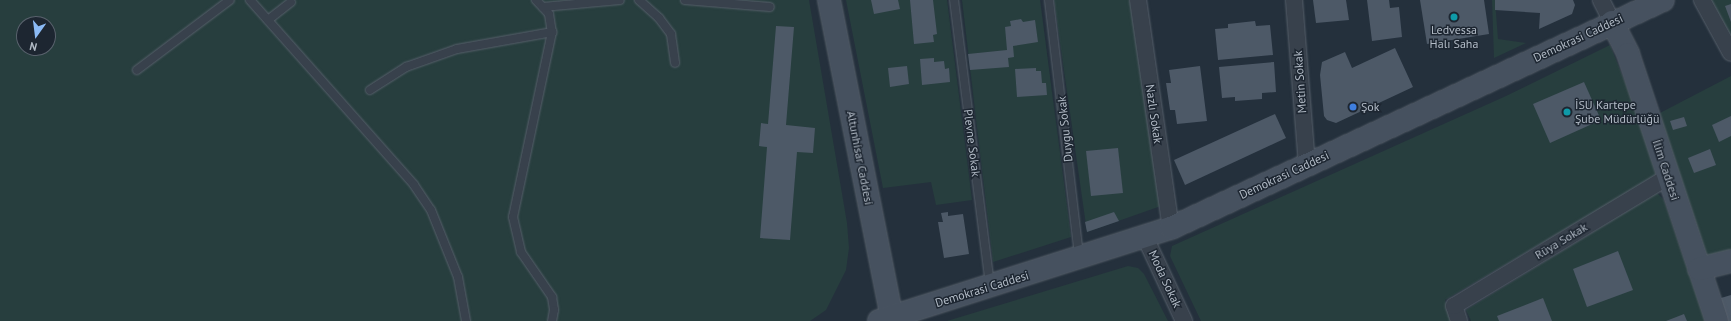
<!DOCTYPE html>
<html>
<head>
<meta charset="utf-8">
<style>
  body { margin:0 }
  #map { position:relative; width:1731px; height:321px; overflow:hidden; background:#24303c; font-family:"PT Sans",sans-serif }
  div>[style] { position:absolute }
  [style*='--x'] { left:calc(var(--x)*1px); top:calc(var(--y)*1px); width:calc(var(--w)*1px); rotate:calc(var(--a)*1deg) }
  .green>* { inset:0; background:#273e3e }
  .building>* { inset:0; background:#4d5967 }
  .roads { filter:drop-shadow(0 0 1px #565f6a) drop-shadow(0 0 1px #565f6a) }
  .lane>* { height:8px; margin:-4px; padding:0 4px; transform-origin:4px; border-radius:4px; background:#38414c }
  .street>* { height:16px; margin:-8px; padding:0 8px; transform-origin:8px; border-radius:8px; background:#38414c }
  .secondary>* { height:22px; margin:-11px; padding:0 11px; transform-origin:11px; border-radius:11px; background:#46515f }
  .dots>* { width:11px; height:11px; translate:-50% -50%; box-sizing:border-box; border:2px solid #1d2631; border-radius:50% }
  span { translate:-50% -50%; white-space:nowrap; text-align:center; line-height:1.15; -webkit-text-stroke:3px #1d2631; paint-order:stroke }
  .poi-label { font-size:12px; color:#b3bcc7 }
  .left { translate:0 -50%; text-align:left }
  .street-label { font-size:12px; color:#b3bcc7 }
  .north { position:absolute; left:16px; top:16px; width:40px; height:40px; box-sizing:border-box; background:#1d2631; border:1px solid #59626d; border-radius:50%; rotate:194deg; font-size:11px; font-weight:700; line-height:16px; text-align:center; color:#b3bcc7 }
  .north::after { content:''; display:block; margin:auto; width:14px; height:18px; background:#8bbaf5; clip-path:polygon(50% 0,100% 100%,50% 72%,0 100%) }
</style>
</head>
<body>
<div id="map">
  <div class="green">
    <i style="clip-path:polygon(evenodd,0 0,809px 0,847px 223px,849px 248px,846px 270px,826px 310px,810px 321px,0 321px,0 0,24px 24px,48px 24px,48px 48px,24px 48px,24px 24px)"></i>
    <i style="clip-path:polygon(846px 0,947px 0,972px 200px,936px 205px,931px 182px,883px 188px)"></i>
    <i style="clip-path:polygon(962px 0,1040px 0,1071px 237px,993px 262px)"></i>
    <i style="clip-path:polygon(1054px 0,1132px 0,1161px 206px,1087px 232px)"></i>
    <i style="clip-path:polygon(1492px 0,1495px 0,1498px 39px,1526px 43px,1494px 58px)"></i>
    <i style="clip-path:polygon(1708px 0,1731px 0,1731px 41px)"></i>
    <i style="clip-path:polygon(1610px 45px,1643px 126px,1656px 176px,1445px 300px,1451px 321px,1201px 321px,1170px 256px,1172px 246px,1506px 96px)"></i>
    <i style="clip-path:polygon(1731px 76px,1731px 254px,1707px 258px,1658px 114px)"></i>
    <i style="clip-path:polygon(1657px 193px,1664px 200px,1705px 321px,1471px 321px,1466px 310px)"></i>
    <i style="clip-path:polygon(1128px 266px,1138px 268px,1144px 274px,1168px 321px,947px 321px)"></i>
  </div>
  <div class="building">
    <i style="clip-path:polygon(871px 0,898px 0,900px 9px,874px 14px)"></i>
    <i style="clip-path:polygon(910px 0,933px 0,937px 34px,933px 35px,934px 42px,914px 44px)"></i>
    <i style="clip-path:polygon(1313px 0,1346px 0,1349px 20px,1316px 23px)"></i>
    <i style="clip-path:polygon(1367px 0,1389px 0,1390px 8px,1399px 7px,1402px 37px,1372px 41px)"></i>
    <i style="clip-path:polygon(1420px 0,1484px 0,1489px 34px,1427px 44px)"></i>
    <i style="clip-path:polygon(1495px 0,1573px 0,1575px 5px,1572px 14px,1539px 29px,1540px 13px,1495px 10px)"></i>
    <i style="clip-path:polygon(1731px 4px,1731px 22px,1725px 6px)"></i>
    <i style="clip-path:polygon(1021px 19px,1023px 22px,1035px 20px,1038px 42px,1013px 46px,1014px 57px,1008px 58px,1009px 67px,970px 70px,968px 54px,1007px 50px,1005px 27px,1011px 26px,1010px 21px)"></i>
    <i style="clip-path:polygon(1255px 21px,1256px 26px,1270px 25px,1273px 55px,1218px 60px,1215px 29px,1228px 28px,1228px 24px)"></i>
    <i style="clip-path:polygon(776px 26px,794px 27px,786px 125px,815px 128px,813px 153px,797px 152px,790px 240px,760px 238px,767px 147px,759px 146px,761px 123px,768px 124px)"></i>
    <i style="clip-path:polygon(1395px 48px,1413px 87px,1336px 123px,1327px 120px,1324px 116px,1320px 75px,1322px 62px,1345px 52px,1352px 68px)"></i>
    <i style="clip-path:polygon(934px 58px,934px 62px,944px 61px,945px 69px,949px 68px,950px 82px,922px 85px,920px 59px)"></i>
    <i style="clip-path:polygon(1274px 62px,1276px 92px,1262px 93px,1262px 99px,1235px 101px,1235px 97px,1222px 98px,1219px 67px)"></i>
    <i style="clip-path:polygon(907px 66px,909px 84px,890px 87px,888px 68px)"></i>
    <i style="clip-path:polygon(1200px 66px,1207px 121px,1177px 124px,1175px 110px,1170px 110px,1166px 83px,1171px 83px,1169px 70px)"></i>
    <i style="clip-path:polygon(1036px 68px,1036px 71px,1041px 71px,1042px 83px,1046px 83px,1047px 95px,1017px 97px,1015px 69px)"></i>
    <i style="clip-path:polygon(1584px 82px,1601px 120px,1550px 143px,1533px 104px)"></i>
    <i style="clip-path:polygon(1275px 114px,1286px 138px,1185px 185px,1174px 160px)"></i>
    <i style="clip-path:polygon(1731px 116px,1731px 136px,1719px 142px,1712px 125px)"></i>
    <i style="clip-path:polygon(1684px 117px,1687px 126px,1673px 130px,1670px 121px)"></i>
    <i style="clip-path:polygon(1118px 148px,1123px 193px,1091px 196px,1086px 151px)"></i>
    <i style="clip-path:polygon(1710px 149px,1716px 165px,1694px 173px,1688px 158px)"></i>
    <i style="clip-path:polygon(948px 212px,948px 216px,963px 214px,969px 254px,944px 258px,938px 222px,943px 222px,941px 213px)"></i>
    <i style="clip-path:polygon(1114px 212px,1119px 221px,1087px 232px,1085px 222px)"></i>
    <i style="clip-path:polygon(1618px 251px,1633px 290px,1587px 307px,1573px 269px)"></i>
    <i style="clip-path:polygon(1731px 295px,1731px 321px,1728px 321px,1721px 298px)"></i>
    <i style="clip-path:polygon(1543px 298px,1552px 321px,1499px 321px,1497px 316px)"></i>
    <i style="clip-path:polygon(1684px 314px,1687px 321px,1666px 321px)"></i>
  </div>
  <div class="roads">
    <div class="lane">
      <i style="--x:250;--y:0;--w:247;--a:48.4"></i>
      <i style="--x:414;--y:185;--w:30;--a:56"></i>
      <i style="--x:431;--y:210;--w:72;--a:68.1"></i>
      <i style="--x:458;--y:277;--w:45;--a:79.7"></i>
      <i style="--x:536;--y:0;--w:19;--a:47"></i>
      <i style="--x:549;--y:14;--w:18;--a:81"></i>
      <i style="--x:552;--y:32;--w:189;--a:101.9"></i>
      <i style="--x:513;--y:217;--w:36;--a:77"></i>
      <i style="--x:521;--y:252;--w:55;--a:55.4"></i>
      <i style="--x:552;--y:297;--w:13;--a:81"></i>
      <i style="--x:554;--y:310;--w:11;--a:100"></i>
      <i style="--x:639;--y:0;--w:27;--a:42"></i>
      <i style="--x:659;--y:18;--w:20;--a:53"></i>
      <i style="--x:671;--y:34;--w:29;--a:82"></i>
      <i style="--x:685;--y:0;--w:85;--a:4.7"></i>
      <i style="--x:954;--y:0;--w:287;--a:82.8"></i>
      <i style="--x:1049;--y:0;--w:257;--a:83.3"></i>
      <i style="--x:543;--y:7;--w:77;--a:-5.2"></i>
      <i style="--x:268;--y:20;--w:29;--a:-38"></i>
      <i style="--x:137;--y:70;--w:116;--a:-37"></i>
      <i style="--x:370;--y:90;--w:43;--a:-32.6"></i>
      <i style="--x:406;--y:67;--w:54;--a:-19.4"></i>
      <i style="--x:457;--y:49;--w:97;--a:-10.1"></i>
    </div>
    <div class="street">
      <i style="--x:1138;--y:0;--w:230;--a:81.8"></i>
      <i style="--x:1294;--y:0;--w:166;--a:85.5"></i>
      <i style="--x:1601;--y:0;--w:25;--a:63"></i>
      <i style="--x:1702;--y:0;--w:60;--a:61.3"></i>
      <i style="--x:1145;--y:237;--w:93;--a:65.1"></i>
      <i style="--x:1459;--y:321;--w:16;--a:-108"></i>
      <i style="--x:1454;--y:306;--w:250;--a:-31.1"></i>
    </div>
    <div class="secondary">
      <i style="--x:829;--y:0;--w:323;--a:78.8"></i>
      <i style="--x:1612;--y:22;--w:36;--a:63"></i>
      <i style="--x:1628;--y:54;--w:281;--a:71.6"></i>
      <i style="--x:1699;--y:269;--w:33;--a:-14"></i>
      <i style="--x:879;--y:321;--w:306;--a:-17.7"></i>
      <i style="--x:1171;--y:228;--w:542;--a:-24.86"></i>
    </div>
  </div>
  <div class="dots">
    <i style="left:1454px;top:17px;background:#0f9aa8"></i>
    <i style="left:1353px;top:107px;background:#3f7fe0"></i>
    <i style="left:1567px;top:112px;background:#0f9aa8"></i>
  </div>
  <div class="poi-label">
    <span style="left:1454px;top:37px">Ledvessa<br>Halı Saha</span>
    <span class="left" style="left:1575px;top:112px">İSU Kartepe<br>Şube Müdürlüğü</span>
    <span class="left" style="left:1361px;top:107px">Şok</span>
  </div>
  <div class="street-label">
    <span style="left:1578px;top:38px;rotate:-25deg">Demokrasi Caddesi</span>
    <span style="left:1300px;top:82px;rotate:-94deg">Metin Sokak</span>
    <span style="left:1154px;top:114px;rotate:82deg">Nazlı Sokak</span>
    <span style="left:1065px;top:129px;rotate:-96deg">Duygu Sokak</span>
    <span style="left:972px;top:143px;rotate:83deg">Plevne Sokak</span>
    <span style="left:860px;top:158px;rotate:79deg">Altunhisar Caddesi</span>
    <span style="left:1666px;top:170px;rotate:72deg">İlim Caddesi</span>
    <span style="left:1284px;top:175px;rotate:-25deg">Demokrasi Caddesi</span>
    <span style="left:1561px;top:241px;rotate:-31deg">Rüya Sokak</span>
    <span style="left:1165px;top:279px;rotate:65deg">Moda Sokak</span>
    <span style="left:982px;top:289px;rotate:-17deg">Demokrasi Caddesi</span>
  </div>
  <div class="north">N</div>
</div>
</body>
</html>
